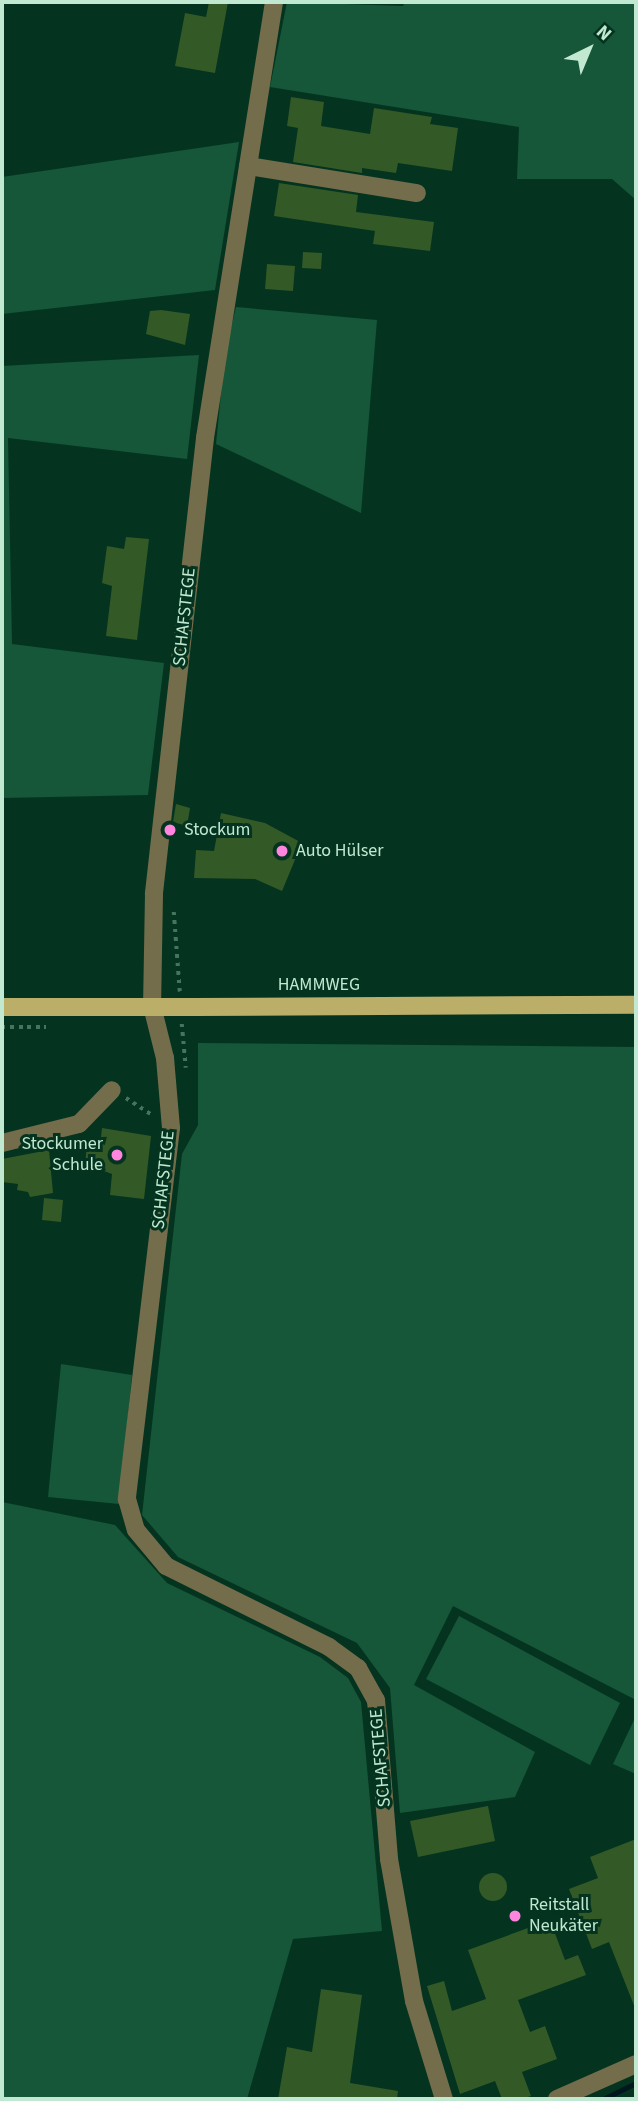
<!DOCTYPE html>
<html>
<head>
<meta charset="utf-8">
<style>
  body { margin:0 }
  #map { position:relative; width:638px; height:2101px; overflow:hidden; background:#04341f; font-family:"Source Sans 3",sans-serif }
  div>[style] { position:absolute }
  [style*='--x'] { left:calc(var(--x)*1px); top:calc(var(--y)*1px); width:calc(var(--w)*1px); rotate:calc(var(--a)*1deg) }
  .green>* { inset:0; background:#155738 }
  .stream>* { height:5px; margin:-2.5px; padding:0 2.5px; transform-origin:2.5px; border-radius:2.5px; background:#00171e }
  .building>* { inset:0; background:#335926 }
  .round { border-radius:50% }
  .path>* { height:3.5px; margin-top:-1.75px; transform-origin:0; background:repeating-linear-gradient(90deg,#47745e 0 3.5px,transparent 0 8.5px) }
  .minor>* { height:18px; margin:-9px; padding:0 9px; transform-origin:9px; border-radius:9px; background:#736d4c }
  .major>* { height:18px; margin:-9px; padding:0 9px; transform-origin:9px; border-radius:9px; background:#bbae69 }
  .major-bridge>* { height:18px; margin:-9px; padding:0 9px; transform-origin:9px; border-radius:9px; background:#bbae69 }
  .dots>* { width:19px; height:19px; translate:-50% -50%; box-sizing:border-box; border:4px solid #04341f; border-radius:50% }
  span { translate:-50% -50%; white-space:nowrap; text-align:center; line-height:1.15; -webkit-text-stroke:6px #04341f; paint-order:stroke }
  .street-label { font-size:18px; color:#c1e9d1 }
  .poi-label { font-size:18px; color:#c1e9d1 }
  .left { translate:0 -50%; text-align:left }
  .right { translate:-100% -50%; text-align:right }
  .frame { position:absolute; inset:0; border:4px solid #c1e9d1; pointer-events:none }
  .north { position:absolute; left:554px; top:14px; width:70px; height:70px; -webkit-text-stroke:5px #04341f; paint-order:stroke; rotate:43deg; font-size:19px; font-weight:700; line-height:28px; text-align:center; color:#c1e9d1 }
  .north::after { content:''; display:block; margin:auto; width:24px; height:32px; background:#c1e9d1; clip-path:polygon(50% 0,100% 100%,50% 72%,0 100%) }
</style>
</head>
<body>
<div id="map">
  <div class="green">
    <i style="clip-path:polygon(287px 2px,403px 6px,405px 2px,636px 2px,636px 200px,612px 179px,517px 179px,519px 127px,270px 87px)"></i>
    <i style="clip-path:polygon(239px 142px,215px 290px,2px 314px,2px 177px)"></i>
    <i style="clip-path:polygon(236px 307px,377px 320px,361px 513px,216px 444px,225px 354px)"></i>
    <i style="clip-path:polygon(199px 355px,187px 459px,8px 438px,12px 644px,164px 663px,148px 795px,2px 798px,2px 366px)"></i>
    <i style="clip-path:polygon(198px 1043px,636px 1047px,636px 1700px,453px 1606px,414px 1685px,535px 1752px,515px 1797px,400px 1813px,390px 1688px,357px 1643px,178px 1557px,142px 1515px,182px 1154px,198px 1125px)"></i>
    <i style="clip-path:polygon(61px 1364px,132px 1375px,119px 1504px,48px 1497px)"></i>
    <i style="clip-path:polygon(2px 1502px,115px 1525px,167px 1583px,320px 1657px,348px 1678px,361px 1702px,382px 1931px,293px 1939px,247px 2099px,2px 2099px)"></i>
    <i style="clip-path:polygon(459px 1616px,620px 1703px,590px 1765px,426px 1679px)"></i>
    <i style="clip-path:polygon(636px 1716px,636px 1774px,613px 1764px)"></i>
  </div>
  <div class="stream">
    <i style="--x:603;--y:2099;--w:37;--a:-26"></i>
  </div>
  <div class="building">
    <i style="clip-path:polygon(209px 2px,228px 2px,215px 73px,175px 66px,185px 13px,206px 17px)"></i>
    <i style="clip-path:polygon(291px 97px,324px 102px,321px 126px,370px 134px,374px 108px,432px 117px,430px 124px,458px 128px,452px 171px,398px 163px,396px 173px,362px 168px,362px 173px,293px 162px,298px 128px,287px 126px)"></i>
    <i style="clip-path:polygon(279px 183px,358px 195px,356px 212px,434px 222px,430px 251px,373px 244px,375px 231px,274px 216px)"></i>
    <i style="clip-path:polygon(303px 252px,322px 253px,321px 269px,302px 268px)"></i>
    <i style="clip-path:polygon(267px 264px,295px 266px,293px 291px,265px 289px)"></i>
    <i style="clip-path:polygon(161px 310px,190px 314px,185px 345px,146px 334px,150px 311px)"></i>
    <i style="clip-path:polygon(126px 537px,149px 539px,137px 640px,106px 636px,112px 586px,102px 583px,107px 546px,124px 549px)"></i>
    <i style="clip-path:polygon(176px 804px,190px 808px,187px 826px,173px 822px)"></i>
    <i style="clip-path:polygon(221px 813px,265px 823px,302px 843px,282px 891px,255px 879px,194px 878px,196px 850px,214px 851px)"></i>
    <i style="clip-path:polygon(102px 1128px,151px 1136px,144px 1199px,110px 1195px,112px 1174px,85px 1164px,87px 1145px,100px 1146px)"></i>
    <i style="clip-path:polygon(49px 1150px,53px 1193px,30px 1197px,28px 1192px,17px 1190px,18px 1184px,2px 1182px,2px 1159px)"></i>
    <i style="clip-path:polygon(44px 1198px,63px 1200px,61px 1222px,42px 1220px)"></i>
    <i style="clip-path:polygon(488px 1806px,495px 1841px,418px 1857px,410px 1821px)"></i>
    <i style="clip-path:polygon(636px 1839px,636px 2008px,635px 2008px,609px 1942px,592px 1949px,569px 1889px,598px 1878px,590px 1857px)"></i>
    <i class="round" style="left:479px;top:1873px;width:28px;height:28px"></i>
    <i style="clip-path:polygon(550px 1920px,565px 1960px,578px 1955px,586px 1975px,518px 2000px,530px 2032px,545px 2026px,557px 2059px,522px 2072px,531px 2096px,521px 2099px,502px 2099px,495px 2081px,460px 2094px,427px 1986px,444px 1981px,452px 2011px,486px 1999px,468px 1950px)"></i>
    <i style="clip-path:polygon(321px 1989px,362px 1995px,350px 2083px,398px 2091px,397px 2099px,278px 2099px,287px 2047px,312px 2052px)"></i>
  </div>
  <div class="path">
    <i style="--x:174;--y:912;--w:80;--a:85.7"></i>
    <i style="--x:182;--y:1024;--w:44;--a:84.8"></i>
    <i style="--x:2;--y:1027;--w:44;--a:0"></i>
    <i style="--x:126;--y:1098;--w:31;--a:33"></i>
  </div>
  <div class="minor">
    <i style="--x:274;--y:2;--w:441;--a:99"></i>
    <i style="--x:205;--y:438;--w:459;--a:96.4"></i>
    <i style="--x:154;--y:894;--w:112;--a:91"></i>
    <i style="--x:152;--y:1006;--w:54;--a:76"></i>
    <i style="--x:165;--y:1058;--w:70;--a:85.1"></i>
    <i style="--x:171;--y:1128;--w:374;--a:96.8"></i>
    <i style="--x:127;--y:1499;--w:32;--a:74"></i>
    <i style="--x:136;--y:1530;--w:47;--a:50.2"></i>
    <i style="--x:166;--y:1566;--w:182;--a:26.4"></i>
    <i style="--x:329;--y:1647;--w:36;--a:36"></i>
    <i style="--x:358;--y:1668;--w:37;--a:61"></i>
    <i style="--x:376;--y:1700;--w:160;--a:85.3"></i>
    <i style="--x:389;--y:1859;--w:144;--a:80"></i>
    <i style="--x:414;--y:2001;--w:102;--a:73"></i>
    <i style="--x:248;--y:166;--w:171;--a:9.1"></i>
    <i style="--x:2;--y:1143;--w:79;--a:-13.9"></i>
    <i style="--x:79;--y:1124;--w:47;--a:-45.9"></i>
    <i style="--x:557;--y:2099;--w:86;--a:-23.9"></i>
  </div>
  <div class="major">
    <i style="--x:2;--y:1007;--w:171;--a:0"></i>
    <i style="--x:193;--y:1007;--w:443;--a:-0.3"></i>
  </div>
  <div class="major-bridge">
    <i style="--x:173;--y:1007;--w:20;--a:0"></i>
  </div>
  <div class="dots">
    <i style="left:170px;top:830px;background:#ff85de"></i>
    <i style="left:282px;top:851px;background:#ff85de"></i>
    <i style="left:117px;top:1155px;background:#ff85de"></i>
    <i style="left:515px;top:1916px;background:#ff85de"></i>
  </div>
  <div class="street-label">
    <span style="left:185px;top:617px;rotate:-84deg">SCHAFSTEGE</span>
    <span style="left:319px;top:985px">HAMMWEG</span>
    <span style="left:164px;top:1180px;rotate:-84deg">SCHAFSTEGE</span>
    <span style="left:381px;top:1758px;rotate:-95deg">SCHAFSTEGE</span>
  </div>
  <div class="poi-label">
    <span class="left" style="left:184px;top:830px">Stockum</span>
    <span class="left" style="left:296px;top:851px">Auto Hülser</span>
    <span class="right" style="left:103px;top:1155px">Stockumer<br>Schule</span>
    <span class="left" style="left:529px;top:1916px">Reitstall<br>Neukäter</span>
  </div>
  <div class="frame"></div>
  <div class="north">N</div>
</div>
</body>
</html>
